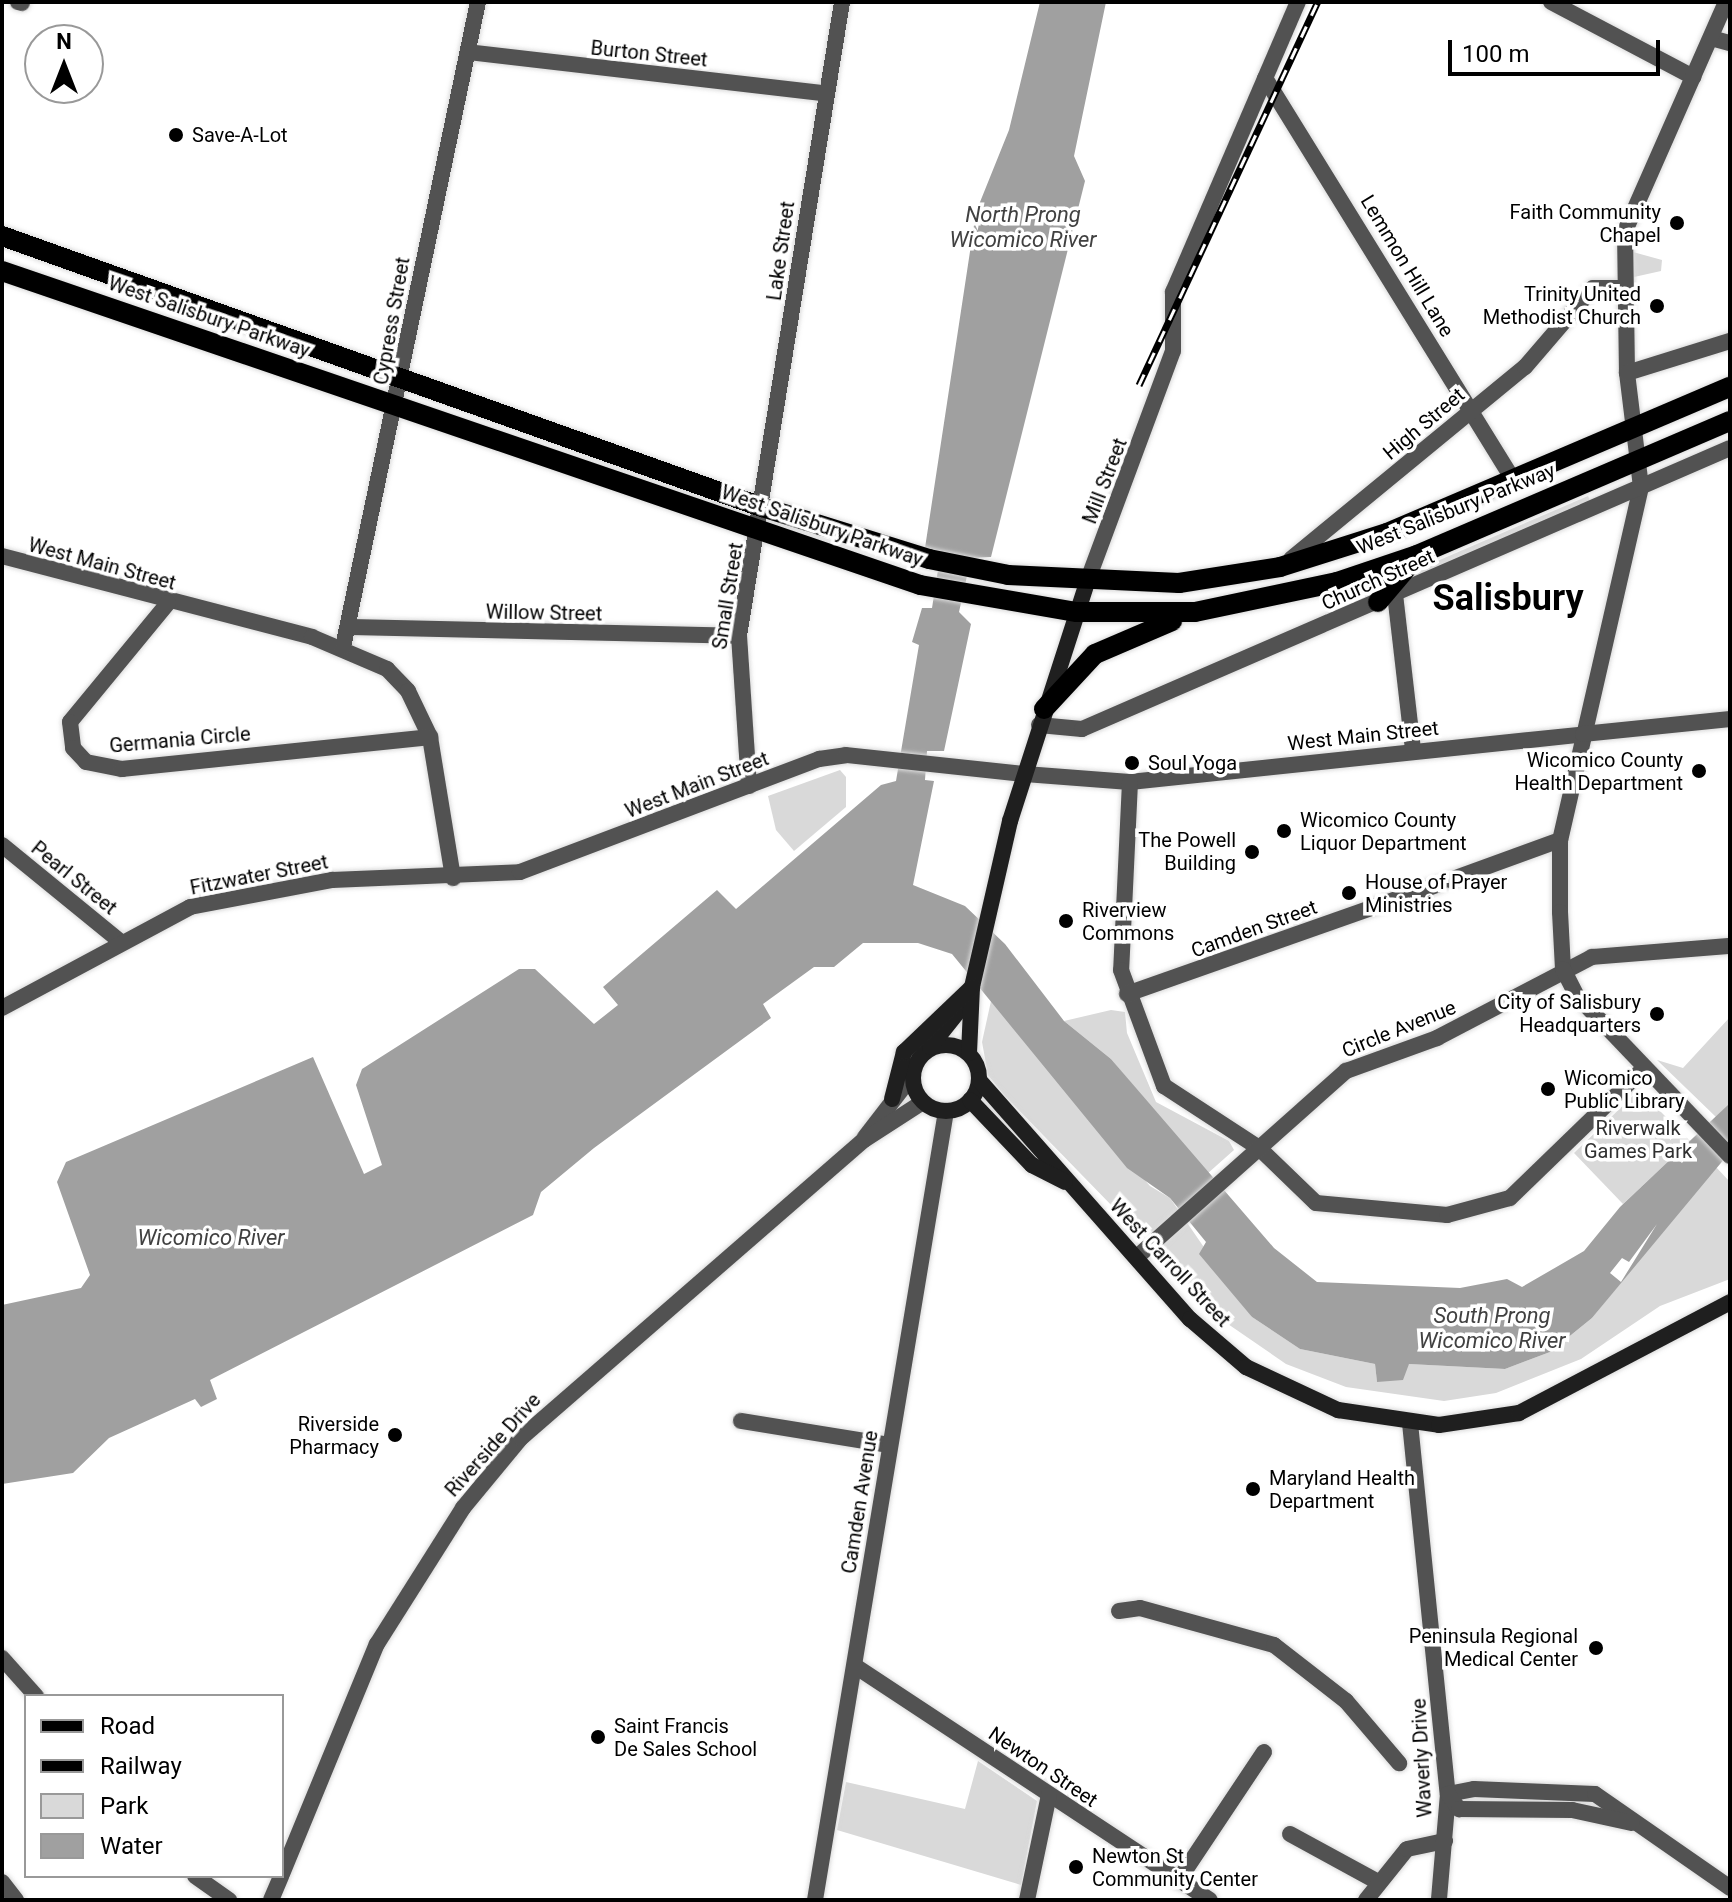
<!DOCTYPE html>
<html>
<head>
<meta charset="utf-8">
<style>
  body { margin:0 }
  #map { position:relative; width:1732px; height:1902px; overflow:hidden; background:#fff; font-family:Roboto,sans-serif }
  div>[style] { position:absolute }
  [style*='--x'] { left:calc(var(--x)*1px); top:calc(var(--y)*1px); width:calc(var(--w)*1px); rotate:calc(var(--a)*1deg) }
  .green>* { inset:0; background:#d9d9d9 }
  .water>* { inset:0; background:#a0a0a0 }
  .pier>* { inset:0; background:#fff }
  .roads { filter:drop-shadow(0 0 2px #dbdbdb) drop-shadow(0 0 2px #dbdbdb) }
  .minor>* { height:16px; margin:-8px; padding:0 8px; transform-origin:8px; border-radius:8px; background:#525252 }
  .tertiary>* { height:16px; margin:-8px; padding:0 8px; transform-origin:8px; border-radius:8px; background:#525252 }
  .secondary>* { height:16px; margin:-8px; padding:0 8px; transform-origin:8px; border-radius:8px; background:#1f1f1f }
  .secondary>.ring { margin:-8px; padding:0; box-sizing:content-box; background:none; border:16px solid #1f1f1f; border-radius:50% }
  .primary>* { height:20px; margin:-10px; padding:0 10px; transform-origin:10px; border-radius:10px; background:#000 }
  .rail>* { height:7px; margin-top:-3.5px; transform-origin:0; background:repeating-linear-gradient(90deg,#fff 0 12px,#000 0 24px); box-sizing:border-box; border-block:2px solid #000 }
  .dots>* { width:22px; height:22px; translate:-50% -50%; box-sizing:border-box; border:4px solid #fff; border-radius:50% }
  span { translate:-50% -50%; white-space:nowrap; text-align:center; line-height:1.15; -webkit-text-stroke:7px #fff; paint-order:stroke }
  .street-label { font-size:20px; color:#000 }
  .poi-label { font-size:20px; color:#000 }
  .left { translate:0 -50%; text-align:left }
  .right { translate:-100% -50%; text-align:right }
  .park-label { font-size:20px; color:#303030 }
  .water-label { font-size:22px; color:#414141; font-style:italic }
  .town-label { font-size:36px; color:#000; font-weight:700 }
  .frame { position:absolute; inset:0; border:4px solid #000; pointer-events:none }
  .legend { position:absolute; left:24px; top:1694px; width:260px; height:184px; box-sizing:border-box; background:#fff; border:2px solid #999; margin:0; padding:10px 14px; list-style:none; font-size:24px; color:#000 }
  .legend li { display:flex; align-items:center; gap:16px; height:40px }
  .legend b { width:40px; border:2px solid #999 }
  .north { position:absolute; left:24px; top:24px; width:80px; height:80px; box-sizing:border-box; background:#fff; border:2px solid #999; border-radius:50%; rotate:0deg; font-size:22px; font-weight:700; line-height:32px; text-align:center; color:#000 }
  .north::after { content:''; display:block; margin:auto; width:28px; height:36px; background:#000; clip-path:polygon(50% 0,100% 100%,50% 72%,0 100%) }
  .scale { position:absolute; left:1448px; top:40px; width:212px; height:36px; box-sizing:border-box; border:4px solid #000; border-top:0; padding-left:10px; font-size:24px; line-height:28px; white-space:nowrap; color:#000; -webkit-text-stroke:6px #fff; paint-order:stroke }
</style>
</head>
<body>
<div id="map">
  <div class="green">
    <i style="clip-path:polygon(1633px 252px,1662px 260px,1661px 271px,1634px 277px)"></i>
    <i style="clip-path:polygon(1588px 496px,1591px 503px,1410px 579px,1435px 562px)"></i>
    <i style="clip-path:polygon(840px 770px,846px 777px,846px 807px,794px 851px,776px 830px,768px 796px)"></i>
    <i style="clip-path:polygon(991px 1001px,1150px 1186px,1170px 1198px,1252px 1317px,1300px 1349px,1375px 1364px,1377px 1382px,1409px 1364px,1505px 1369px,1550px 1352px,1592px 1318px,1715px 1166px,1730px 1182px,1730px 1279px,1660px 1306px,1581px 1359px,1496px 1393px,1444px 1401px,1346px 1387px,1286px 1364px,1225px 1322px,1005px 1096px,988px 1075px,982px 1042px)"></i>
    <i style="clip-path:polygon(1111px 1010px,1125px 1012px,1127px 1033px,1156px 1102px,1229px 1141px,1234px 1150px,1207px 1174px,1111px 1059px,1064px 1021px)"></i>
    <i style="clip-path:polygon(1730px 1017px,1730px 1103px,1716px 1117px,1657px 1060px,1683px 1068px)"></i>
    <i style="clip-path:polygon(1639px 1090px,1690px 1141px,1623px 1204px,1574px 1153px)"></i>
    <i style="clip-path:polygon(978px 1761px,1037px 1801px,1021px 1885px,837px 1830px,846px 1782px,965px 1809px)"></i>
  </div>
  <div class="water">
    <i style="clip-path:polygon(1040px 2px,1106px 2px,1074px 156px,1085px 181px,991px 557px,971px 558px,959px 612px,971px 624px,944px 751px,927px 751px,925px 780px,934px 781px,913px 885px,965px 906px,1005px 944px,1064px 1021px,1111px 1059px,1274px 1248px,1317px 1282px,1460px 1288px,1507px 1279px,1522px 1287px,1584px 1251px,1620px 1207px,1730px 1103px,1730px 1152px,1592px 1318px,1550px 1352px,1505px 1369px,1409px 1364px,1403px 1380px,1377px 1382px,1375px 1364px,1300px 1349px,1252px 1317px,1199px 1254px,1206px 1242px,1170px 1198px,1127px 1168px,952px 954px,918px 943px,863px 943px,834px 967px,814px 967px,763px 1004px,771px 1018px,594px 1148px,541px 1192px,533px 1215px,210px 1380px,217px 1399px,201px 1407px,195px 1399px,109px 1438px,73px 1473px,2px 1484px,2px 1305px,81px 1288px,90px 1275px,57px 1182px,66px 1162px,313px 1057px,364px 1174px,382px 1165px,356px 1085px,362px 1069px,519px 969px,535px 969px,594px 1024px,618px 1005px,603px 987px,717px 890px,736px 909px,881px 785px,896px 781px,919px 645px,912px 642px,922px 608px,932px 608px,941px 551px,925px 548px,976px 212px,1009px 130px)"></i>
  </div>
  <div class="pier">
    <i style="clip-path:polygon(1657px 1224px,1621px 1282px,1610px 1273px,1622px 1258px,1629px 1262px)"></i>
  </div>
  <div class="roads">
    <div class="minor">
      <i style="--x:18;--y:2;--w:4;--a:14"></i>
      <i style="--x:1551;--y:2;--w:161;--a:27.8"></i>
      <i style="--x:1711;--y:38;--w:20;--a:15"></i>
      <i style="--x:468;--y:52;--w:359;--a:6.6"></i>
      <i style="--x:1265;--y:78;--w:469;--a:58.3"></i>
      <i style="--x:2;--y:556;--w:320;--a:14.6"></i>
      <i style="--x:312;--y:637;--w:82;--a:23.1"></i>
      <i style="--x:387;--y:669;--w:30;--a:46"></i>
      <i style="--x:408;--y:691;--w:51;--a:64.4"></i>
      <i style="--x:430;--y:737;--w:143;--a:80.7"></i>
      <i style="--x:1291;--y:559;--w:303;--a:-39.4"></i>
      <i style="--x:1525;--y:367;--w:104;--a:-49.3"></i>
      <i style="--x:1593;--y:288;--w:30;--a:0"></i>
      <i style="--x:1087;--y:582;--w:246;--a:-69.6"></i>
      <i style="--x:1173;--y:351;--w:59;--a:-90"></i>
      <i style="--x:1173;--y:292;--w:316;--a:-66.7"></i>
      <i style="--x:1395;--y:594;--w:157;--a:83.4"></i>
      <i style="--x:168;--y:603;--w:154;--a:129.5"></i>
      <i style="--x:70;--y:722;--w:26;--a:83"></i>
      <i style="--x:73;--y:748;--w:19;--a:47"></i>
      <i style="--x:86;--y:762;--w:37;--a:11"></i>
      <i style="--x:122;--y:769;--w:310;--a:-5.9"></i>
      <i style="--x:348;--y:627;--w:391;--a:1.3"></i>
      <i style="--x:343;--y:647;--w:659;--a:-78.18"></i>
      <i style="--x:1025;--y:774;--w:105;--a:4.4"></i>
      <i style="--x:1130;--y:782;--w:456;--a:-6"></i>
      <i style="--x:1130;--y:782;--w:188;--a:92.7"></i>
      <i style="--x:1121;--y:970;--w:124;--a:69.7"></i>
      <i style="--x:1164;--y:1086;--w:113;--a:33.1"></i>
      <i style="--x:1259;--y:1148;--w:79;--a:44"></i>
      <i style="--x:1316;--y:1203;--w:132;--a:5.2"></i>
      <i style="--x:1447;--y:1215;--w:65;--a:-15.1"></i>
      <i style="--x:1510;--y:1198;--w:184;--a:-44.1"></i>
      <i style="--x:2;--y:845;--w:154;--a:39.2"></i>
      <i style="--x:1450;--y:880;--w:117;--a:-20"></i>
      <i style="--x:1127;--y:994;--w:331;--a:-19.4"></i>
      <i style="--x:1137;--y:1257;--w:280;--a:-41.7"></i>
      <i style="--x:1346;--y:1071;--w:97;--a:-19.9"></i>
      <i style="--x:1437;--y:1038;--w:175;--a:-27.6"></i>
      <i style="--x:1592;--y:957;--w:138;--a:-4.6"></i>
      <i style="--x:741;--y:1421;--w:150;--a:9.2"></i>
      <i style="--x:1119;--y:1611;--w:21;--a:-8"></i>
      <i style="--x:1140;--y:1608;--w:139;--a:15.4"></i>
      <i style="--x:1274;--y:1645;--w:91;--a:37.9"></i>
      <i style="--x:1346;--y:1701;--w:82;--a:49.5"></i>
      <i style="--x:2;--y:1658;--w:51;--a:48.2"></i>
      <i style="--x:855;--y:1666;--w:425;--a:33.4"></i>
      <i style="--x:1290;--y:1834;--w:100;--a:28.6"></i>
      <i style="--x:195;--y:1876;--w:42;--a:35.2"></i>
      <i style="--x:1178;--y:1881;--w:155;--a:-56.3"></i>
      <i style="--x:2;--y:1882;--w:23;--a:52"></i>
      <i style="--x:1027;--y:1900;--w:107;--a:-78.2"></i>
      <i style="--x:1366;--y:1900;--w:65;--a:-51.2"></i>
      <i style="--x:1407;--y:1849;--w:39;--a:-12"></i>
    </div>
    <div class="tertiary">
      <i style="--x:1726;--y:2;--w:250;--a:113.8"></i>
      <i style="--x:1625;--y:231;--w:142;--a:89.2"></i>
      <i style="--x:1627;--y:373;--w:115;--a:83"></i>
      <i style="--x:1641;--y:487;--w:362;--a:102.9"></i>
      <i style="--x:1560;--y:840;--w:72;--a:90"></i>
      <i style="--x:1560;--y:912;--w:57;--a:87"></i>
      <i style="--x:1563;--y:969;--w:30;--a:63"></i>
      <i style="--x:1577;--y:996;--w:221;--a:46.3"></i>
      <i style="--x:1627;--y:373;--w:108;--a:-17.3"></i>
      <i style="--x:1039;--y:725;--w:43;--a:5.3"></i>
      <i style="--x:1082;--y:729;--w:706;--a:-23.44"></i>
      <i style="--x:1583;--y:734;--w:148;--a:-5.8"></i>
      <i style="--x:749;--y:786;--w:150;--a:-93.8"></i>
      <i style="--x:739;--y:636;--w:642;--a:-80.77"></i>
      <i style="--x:2;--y:1008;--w:213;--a:-28.2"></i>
      <i style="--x:190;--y:907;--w:145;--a:-10.8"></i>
      <i style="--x:332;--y:880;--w:188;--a:-2.4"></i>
      <i style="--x:520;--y:872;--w:320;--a:-20.7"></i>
      <i style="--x:819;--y:759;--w:27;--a:-8"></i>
      <i style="--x:846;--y:755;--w:180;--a:6.1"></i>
      <i style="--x:865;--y:1137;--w:78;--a:-52.3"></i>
      <i style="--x:1410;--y:1423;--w:373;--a:84.2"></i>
      <i style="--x:1448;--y:1794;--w:106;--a:94.9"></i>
      <i style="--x:1448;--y:1794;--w:26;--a:-11"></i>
      <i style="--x:1474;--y:1789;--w:121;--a:2.4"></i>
      <i style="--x:1595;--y:1794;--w:165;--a:34.8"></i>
      <i style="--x:1448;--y:1794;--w:19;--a:54"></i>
      <i style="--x:1459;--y:1809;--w:113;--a:0.5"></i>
      <i style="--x:1572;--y:1810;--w:61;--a:12.2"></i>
      <i style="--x:282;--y:1874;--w:249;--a:-67.6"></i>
      <i style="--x:377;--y:1644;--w:161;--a:-57.7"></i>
      <i style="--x:463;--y:1508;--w:91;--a:-50.4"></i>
      <i style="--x:521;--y:1438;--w:454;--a:-41"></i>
      <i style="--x:864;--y:1140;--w:70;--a:-32.8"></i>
      <i style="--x:271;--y:1900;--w:26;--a:-67"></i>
      <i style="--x:815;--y:1900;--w:800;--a:-80.57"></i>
    </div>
    <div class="secondary">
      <i class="ring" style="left:913px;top:1045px;width:50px;height:50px"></i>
      <i style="--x:930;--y:1047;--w:56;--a:-51.5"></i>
      <i style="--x:969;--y:1053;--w:66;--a:-87.4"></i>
      <i style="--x:972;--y:987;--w:170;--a:-77.1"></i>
      <i style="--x:1010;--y:821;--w:251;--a:-72.1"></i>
      <i style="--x:979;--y:1080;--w:319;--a:48.6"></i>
      <i style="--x:1190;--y:1319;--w:74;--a:40.6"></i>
      <i style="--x:1246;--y:1367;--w:102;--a:25.1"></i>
      <i style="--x:1338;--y:1410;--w:102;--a:8.4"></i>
      <i style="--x:1439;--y:1425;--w:81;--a:-8.5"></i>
      <i style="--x:1519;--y:1413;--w:238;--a:-27.7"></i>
      <i style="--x:892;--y:1099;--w:49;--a:-75.7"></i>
      <i style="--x:904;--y:1052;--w:94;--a:-43.7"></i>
      <i style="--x:970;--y:1100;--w:90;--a:46.4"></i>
      <i style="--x:1032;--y:1165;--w:37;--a:27"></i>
    </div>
    <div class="primary">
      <i style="--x:2;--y:236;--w:807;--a:19.63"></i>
      <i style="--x:762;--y:507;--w:175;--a:17.3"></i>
      <i style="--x:929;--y:559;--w:81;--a:11.4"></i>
      <i style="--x:1008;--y:575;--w:171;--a:2.7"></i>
      <i style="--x:1179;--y:583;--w:102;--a:-9"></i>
      <i style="--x:1280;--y:567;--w:112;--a:-17.6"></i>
      <i style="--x:1387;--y:533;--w:373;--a:-23.1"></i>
      <i style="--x:2;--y:271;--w:970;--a:18.88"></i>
      <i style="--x:920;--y:585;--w:159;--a:9.8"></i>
      <i style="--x:1077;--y:612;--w:118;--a:0"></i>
      <i style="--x:1195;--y:612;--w:145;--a:-11.9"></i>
      <i style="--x:1337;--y:582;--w:84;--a:-18.6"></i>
      <i style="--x:1417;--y:555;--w:340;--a:-23.2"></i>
      <i style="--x:1378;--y:602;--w:60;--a:-49.7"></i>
      <i style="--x:1044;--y:709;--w:75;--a:-47.2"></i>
      <i style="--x:1095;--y:654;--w:84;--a:-23.2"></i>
    </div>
  </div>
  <div class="rail">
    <i style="--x:1139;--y:385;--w:423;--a:-65"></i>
  </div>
  <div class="dots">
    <i style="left:176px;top:135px;background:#000"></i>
    <i style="left:1677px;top:223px;background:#000"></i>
    <i style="left:1657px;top:306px;background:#000"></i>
    <i style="left:1132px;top:763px;background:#000"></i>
    <i style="left:1699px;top:771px;background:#000"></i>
    <i style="left:1284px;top:831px;background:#000"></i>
    <i style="left:1252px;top:852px;background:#000"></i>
    <i style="left:1349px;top:893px;background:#000"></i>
    <i style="left:1066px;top:921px;background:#000"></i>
    <i style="left:1657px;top:1014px;background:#000"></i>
    <i style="left:1548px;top:1089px;background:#000"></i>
    <i style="left:395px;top:1435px;background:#000"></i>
    <i style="left:1253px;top:1489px;background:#000"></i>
    <i style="left:1596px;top:1648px;background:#000"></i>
    <i style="left:598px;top:1737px;background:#000"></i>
    <i style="left:1076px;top:1867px;background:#000"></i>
  </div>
  <div class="street-label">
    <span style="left:649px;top:54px;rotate:6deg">Burton Street</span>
    <span style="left:781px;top:251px;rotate:-82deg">Lake Street</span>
    <span style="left:1407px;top:266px;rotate:59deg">Lemmon Hill Lane</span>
    <span style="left:209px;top:317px;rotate:19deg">West Salisbury Parkway</span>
    <span style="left:392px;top:321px;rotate:-80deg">Cypress Street</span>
    <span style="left:1424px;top:424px;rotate:-40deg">High Street</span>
    <span style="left:1105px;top:481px;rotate:-69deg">Mill Street</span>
    <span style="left:1456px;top:509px;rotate:-22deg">West Salisbury Parkway</span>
    <span style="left:822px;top:526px;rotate:19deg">West Salisbury Parkway</span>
    <span style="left:102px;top:564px;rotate:15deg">West Main Street</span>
    <span style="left:1378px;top:580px;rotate:-24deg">Church Street</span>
    <span style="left:728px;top:596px;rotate:-81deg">Small Street</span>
    <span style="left:544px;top:613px;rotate:1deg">Willow Street</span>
    <span style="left:1363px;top:736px;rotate:-6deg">West Main Street</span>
    <span style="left:180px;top:740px;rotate:-5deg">Germania Circle</span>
    <span style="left:697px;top:785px;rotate:-21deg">West Main Street</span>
    <span style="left:259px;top:875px;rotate:-11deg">Fitzwater Street</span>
    <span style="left:74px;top:878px;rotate:39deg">Pearl Street</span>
    <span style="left:1254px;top:929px;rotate:-20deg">Camden Street</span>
    <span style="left:1399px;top:1029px;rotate:-22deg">Circle Avenue</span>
    <span style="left:1170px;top:1263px;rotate:47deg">West Carroll Street</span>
    <span style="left:493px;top:1445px;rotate:-48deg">Riverside Drive</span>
    <span style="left:860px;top:1502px;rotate:-81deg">Camden Avenue</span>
    <span style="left:1422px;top:1758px;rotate:-93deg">Waverly Drive</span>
    <span style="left:1043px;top:1767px;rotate:34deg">Newton Street</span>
  </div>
  <div class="poi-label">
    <span class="left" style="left:192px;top:135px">Save-A-Lot</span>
    <span class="right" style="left:1661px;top:224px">Faith Community<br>Chapel</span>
    <span class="right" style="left:1641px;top:306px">Trinity United<br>Methodist Church</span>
    <span class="right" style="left:1683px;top:772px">Wicomico County<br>Health Department</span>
    <span class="left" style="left:1148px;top:763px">Soul Yoga</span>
    <span class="left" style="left:1300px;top:832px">Wicomico County<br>Liquor Department</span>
    <span class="right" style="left:1236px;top:852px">The Powell<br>Building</span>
    <span class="left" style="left:1365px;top:894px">House of Prayer<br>Ministries</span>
    <span class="left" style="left:1082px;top:922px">Riverview<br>Commons</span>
    <span class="right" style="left:1641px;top:1014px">City of Salisbury<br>Headquarters</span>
    <span class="left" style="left:1564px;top:1090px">Wicomico<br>Public Library</span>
    <span class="right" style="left:379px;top:1436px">Riverside<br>Pharmacy</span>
    <span class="left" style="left:1269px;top:1490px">Maryland Health<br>Department</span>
    <span class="right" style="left:1578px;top:1648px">Peninsula Regional<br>Medical Center</span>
    <span class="left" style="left:614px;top:1738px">Saint Francis<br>De Sales School</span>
    <span class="left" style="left:1092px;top:1868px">Newton St<br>Community Center</span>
  </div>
  <div class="park-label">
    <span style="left:1638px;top:1140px">Riverwalk<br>Games Park</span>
  </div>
  <div class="water-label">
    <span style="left:1023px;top:227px">North Prong<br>Wicomico River</span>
    <span style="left:211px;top:1238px">Wicomico River</span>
    <span style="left:1492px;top:1328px">South Prong<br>Wicomico River</span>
  </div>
  <div class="town-label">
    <span style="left:1508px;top:599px">Salisbury</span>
  </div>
  <div class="frame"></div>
  <ul class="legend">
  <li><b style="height:10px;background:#000"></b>Road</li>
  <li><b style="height:10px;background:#000"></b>Railway</li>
  <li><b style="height:22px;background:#d9d9d9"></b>Park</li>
  <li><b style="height:22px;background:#a0a0a0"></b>Water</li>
  </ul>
  <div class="north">N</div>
  <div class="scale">100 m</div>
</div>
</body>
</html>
